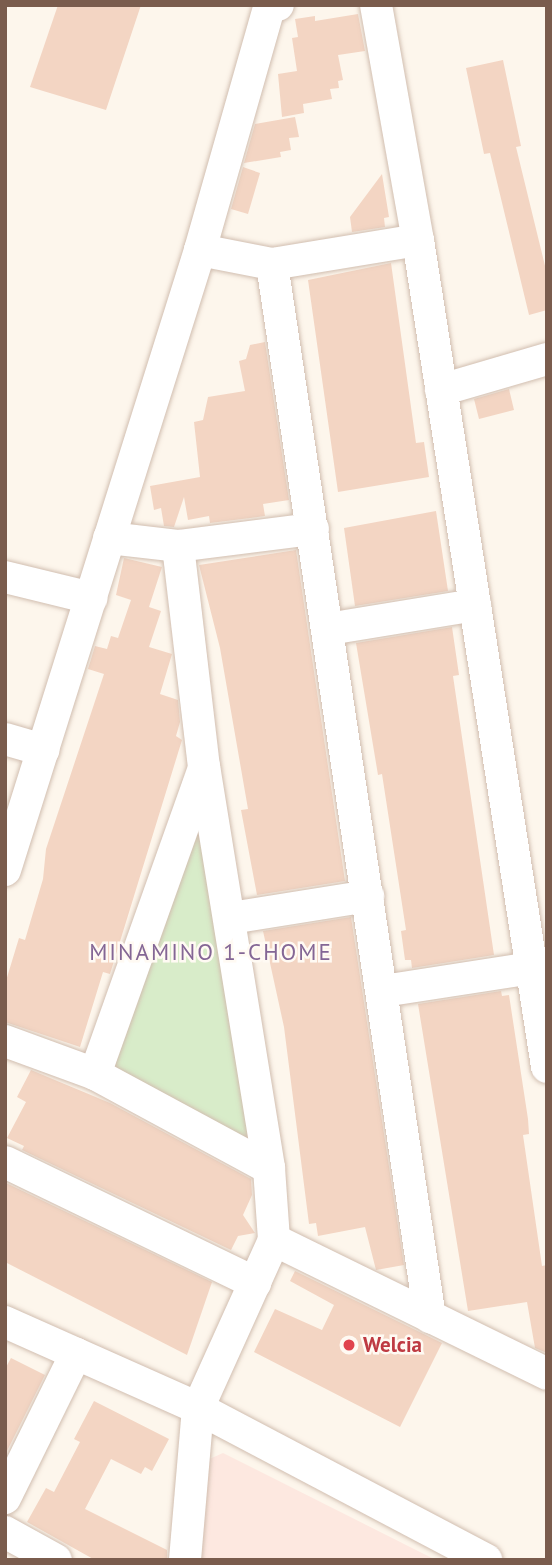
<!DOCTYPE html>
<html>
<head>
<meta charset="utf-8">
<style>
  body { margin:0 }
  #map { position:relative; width:552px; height:1565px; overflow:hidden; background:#fdf6ec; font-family:"PT Sans",sans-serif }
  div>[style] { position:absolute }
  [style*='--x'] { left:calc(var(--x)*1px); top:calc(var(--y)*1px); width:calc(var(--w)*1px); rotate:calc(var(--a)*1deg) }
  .commercial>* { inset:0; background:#fde8e0 }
  .green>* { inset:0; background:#d8ecc9 }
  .building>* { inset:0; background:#f3d5c3 }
  .roads { filter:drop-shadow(0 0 2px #d1beb0) drop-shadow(0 0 2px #d1beb0) }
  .minor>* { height:32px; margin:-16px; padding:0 16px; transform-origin:16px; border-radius:16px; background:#fff }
  .dots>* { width:19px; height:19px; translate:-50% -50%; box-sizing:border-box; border:4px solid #fffaf3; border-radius:50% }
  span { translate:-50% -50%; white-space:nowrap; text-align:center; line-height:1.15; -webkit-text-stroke:5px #fffaf3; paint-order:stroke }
  .health-label { font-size:21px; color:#be3a42; font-weight:700 }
  .left { translate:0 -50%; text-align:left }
  .neighbourhood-label { font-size:23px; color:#846695; letter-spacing:2px }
  .frame { position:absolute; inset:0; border:7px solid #7a5c4d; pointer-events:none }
</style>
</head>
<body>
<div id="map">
  <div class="commercial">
    <i style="clip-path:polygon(223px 1453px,436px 1560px,195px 1560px,205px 1461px)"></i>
  </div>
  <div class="green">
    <i style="clip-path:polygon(190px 815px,206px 816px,255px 1134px,241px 1144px,113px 1080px,114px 1057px)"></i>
  </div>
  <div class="building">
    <i style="clip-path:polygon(58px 5px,141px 5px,106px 110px,30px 87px)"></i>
    <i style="clip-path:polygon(358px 14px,365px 51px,338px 55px,343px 80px,338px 81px,339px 88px,330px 89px,332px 99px,303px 104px,304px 113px,282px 117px,278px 74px,297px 71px,292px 38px,298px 37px,295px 19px,315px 16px,315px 21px)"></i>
    <i style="clip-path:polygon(503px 60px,521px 146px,516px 147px,547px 274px,547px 310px,529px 315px,490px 153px,484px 154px,466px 68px)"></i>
    <i style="clip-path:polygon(295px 117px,299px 137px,289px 138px,291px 150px,280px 152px,281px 157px,244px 163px,255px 124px)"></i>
    <i style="clip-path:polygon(243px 167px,260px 173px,248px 214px,231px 209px)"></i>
    <i style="clip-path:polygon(382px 174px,389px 217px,384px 218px,385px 227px,352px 232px,350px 217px)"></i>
    <i style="clip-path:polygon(391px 263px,416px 443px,424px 442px,429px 477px,338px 492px,308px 280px)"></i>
    <i style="clip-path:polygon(265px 342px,289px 500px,263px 504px,265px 516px,210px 523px,209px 516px,188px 520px,184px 497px,174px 527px,164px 526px,161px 508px,154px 510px,150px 486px,200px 477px,194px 422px,203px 420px,208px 397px,245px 391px,239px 361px,246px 359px,250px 345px)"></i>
    <i style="clip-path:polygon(509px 389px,514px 410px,479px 419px,474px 399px)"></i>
    <i style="clip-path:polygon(436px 511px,448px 591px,355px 606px,344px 528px)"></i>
    <i style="clip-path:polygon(296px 550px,345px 881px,257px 895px,241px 810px,248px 809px,220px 648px,199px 565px)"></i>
    <i style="clip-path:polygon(124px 558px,162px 567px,149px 607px,161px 611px,149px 647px,172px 654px,160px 694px,178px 700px,180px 722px,176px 736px,182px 740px,110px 974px,103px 972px,80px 1047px,5px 1022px,5px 984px,19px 938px,25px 940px,43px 879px,46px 849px,104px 674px,88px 669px,95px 646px,107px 649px,111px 636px,118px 638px,131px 600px,116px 595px)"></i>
    <i style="clip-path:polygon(452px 627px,459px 675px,453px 676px,494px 955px,412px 968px,411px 960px,405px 960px,401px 931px,406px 930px,382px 774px,378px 775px,356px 643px)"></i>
    <i style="clip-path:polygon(351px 917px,404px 1265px,376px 1270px,365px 1227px,318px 1236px,316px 1223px,309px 1224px,284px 1027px,263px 931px)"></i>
    <i style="clip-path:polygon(501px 991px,502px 996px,509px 995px,528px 1119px,529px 1134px,523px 1135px,542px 1266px,547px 1265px,547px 1353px,535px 1348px,527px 1302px,468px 1311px,418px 1004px)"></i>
    <i style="clip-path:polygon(31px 1070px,110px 1103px,251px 1179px,252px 1195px,243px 1215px,255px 1233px,238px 1236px,231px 1250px,22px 1150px,24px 1146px,7px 1138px,26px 1102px,17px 1097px)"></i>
    <i style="clip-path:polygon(6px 1183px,212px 1282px,187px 1355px,5px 1262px)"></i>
    <i style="clip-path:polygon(295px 1271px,442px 1343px,400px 1427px,254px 1352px,275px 1309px,322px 1330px,334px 1305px,290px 1281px)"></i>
    <i style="clip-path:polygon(11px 1358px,45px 1375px,5px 1455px,5px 1369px)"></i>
    <i style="clip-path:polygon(94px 1401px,169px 1439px,152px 1471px,145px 1467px,141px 1474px,111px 1459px,85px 1509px,167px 1550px,167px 1560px,95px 1560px,27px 1522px,46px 1488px,54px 1492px,80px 1442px,74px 1439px)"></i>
  </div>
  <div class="roads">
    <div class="minor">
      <i style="--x:376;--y:5;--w:239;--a:79.9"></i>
      <i style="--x:418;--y:240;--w:837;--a:81.13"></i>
      <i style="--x:200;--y:250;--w:73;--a:11"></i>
      <i style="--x:272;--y:264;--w:148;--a:-9.3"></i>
      <i style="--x:272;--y:264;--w:1065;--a:81.47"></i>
      <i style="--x:441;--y:390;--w:110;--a:-16.3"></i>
      <i style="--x:109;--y:538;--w:69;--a:6.6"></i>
      <i style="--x:178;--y:546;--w:136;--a:-7.2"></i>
      <i style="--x:178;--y:546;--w:222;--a:83.3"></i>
      <i style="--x:204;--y:766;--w:407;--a:80.8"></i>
      <i style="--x:269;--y:1168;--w:72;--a:86"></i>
      <i style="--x:274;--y:1240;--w:184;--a:114.3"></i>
      <i style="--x:198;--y:1408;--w:153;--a:94.9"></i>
      <i style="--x:5;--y:577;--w:89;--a:13.7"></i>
      <i style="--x:328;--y:629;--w:149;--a:-9.3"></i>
      <i style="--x:5;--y:739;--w:40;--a:16"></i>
      <i style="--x:5;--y:870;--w:650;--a:-72.54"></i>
      <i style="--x:200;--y:250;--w:253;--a:-74.1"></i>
      <i style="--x:269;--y:7;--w:9;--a:-13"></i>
      <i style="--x:231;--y:918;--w:139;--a:-9.1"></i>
      <i style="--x:383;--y:991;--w:150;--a:-8.8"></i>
      <i style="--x:5;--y:1041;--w:96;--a:20.1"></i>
      <i style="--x:95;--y:1074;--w:198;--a:28.4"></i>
      <i style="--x:95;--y:1074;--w:325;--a:-70.4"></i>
      <i style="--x:5;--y:1162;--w:278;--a:25.8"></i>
      <i style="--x:274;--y:1240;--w:304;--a:26.1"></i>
      <i style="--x:5;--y:1322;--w:211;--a:24"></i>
      <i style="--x:198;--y:1408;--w:326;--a:27.8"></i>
      <i style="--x:5;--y:1498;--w:161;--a:-63.8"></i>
      <i style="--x:5;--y:1532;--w:58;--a:28.8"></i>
    </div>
  </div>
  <div class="dots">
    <i style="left:349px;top:1345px;background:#e0444e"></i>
  </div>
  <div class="health-label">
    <span class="left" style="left:363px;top:1345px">Welcia</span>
  </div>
  <div class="neighbourhood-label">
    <span style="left:211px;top:952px">MINAMINO 1-CHOME</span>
  </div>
  <div class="frame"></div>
</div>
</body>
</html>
